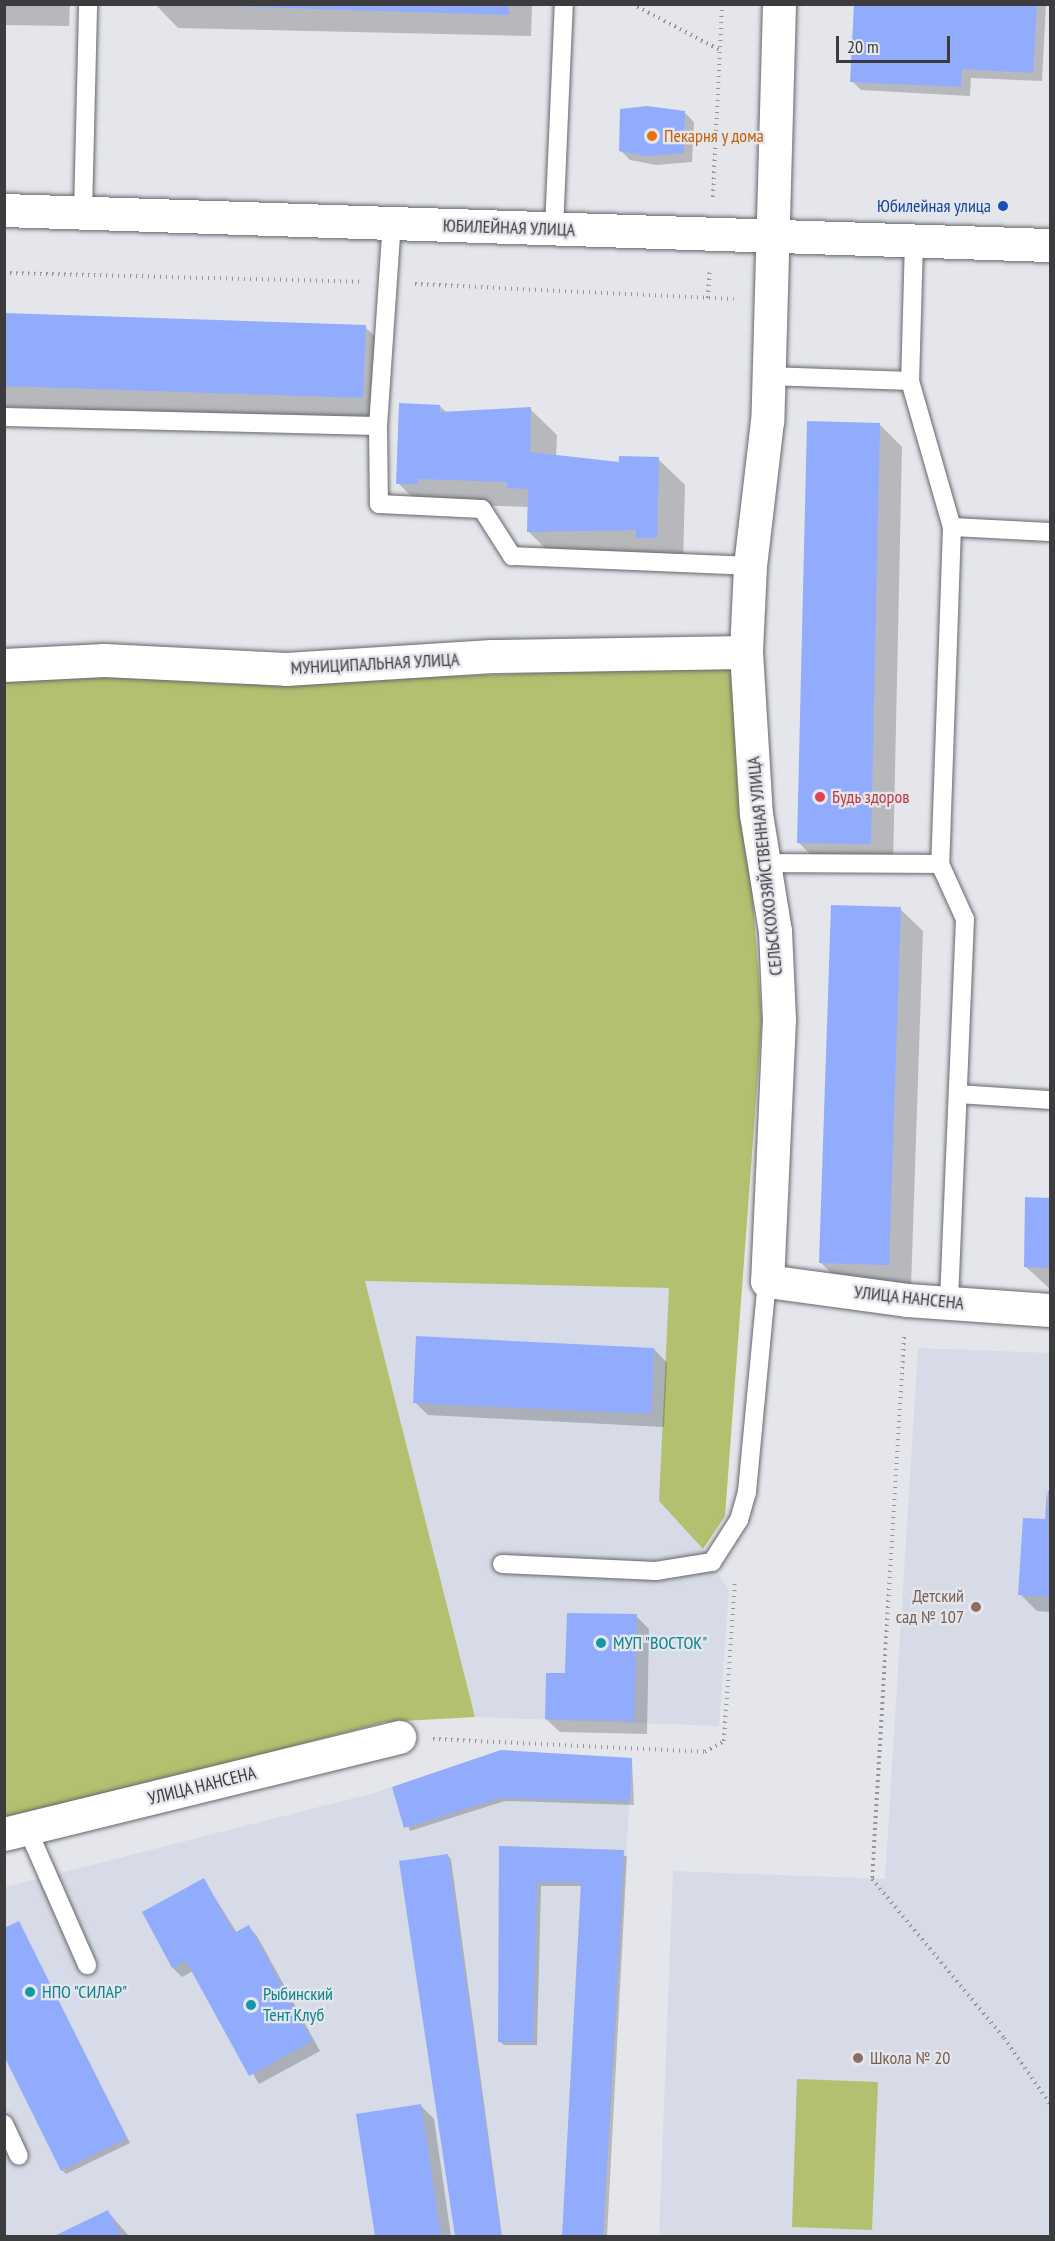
<!DOCTYPE html>
<html>
<head>
<meta charset="utf-8">
<style>
  body { margin:0 }
  #map { position:relative; width:1055px; height:2241px; overflow:hidden; background:#e4e6ec; font-family:"PT Sans Narrow",sans-serif }
  div>[style] { position:absolute }
  [style*='--x'] { left:calc(var(--x)*1px); top:calc(var(--y)*1px); width:calc(var(--w)*1px); rotate:calc(var(--a)*1deg) }
  .built>* { inset:0; background:#d6dbe7 }
  .green>* { inset:0; background:#b2c06f }
  .shadow>* { inset:0; background:#0003 }
  .building>* { inset:0; background:#92acfd }
  .path>* { height:4px; margin-top:-2px; transform-origin:0; background:repeating-linear-gradient(90deg,#95969a 0 1.5px,transparent 0 6px) }
  .roads { filter:drop-shadow(0 0 2px #65676b) drop-shadow(0 0 2px #65676b) }
  .lane>* { height:18px; margin:-9px; padding:0 9px; transform-origin:9px; border-radius:9px; background:#fff }
  .street>* { height:33px; margin:-16.5px; padding:0 16.5px; transform-origin:16.5px; border-radius:16.5px; background:#fff }
  .secondary>* { height:33px; margin:-16.5px; padding:0 16.5px; transform-origin:16.5px; border-radius:16.5px; background:#fff }
  .dots>* { width:16px; height:16px; translate:-50% -50%; box-sizing:border-box; border:3px solid #e4e6ec; border-radius:50% }
  span { translate:-50% -50%; white-space:nowrap; text-align:center; line-height:1.15; -webkit-text-stroke:4.5px #e4e6ec; paint-order:stroke }
  .food-label { font-size:18px; color:#c56008 }
  .left { translate:0 -50%; text-align:left }
  .transit-label { font-size:18px; color:#164399 }
  .right { translate:-100% -50%; text-align:right }
  .street-label { font-size:18px; color:#3c3c3e }
  .health-label { font-size:18px; color:#be3a42 }
  .education-label { font-size:18px; color:#785e54 }
  .culture-label { font-size:18px; color:#0d838f }
  .frame { position:absolute; inset:0; border:6px solid #3c3c3e; pointer-events:none }
  .scale { position:absolute; left:836px; top:36px; width:114px; height:27px; box-sizing:border-box; border:3px solid #3c3c3e; border-top:0; padding-left:8px; font-size:18px; line-height:21px; white-space:nowrap; color:#3c3c3e; -webkit-text-stroke:4px #e4e6ec; paint-order:stroke }
</style>
</head>
<body>
<div id="map">
  <div class="built">
    <i style="clip-path:polygon(364px 1281px,670px 1288px,659px 1501px,703px 1549px,729px 1591px,719px 1726px,475px 1717px)"></i>
    <i style="clip-path:polygon(918px 1348px,1050px 1353px,1050px 2236px,659px 2236px,673px 1871px,885px 1879px)"></i>
    <i style="clip-path:polygon(501px 1750px,632px 1758px,603px 2236px,5px 2236px,5px 1887px,374px 1793px)"></i>
  </div>
  <div class="green">
    <i style="clip-path:polygon(735px 666px,762px 1020px,725px 1516px,703px 1549px,659px 1501px,669px 1288px,365px 1281px,475px 1717px,385px 1722px,5px 1822px,5px 680px,109px 676px,225px 684px)"></i>
    <i style="clip-path:polygon(797px 2079px,878px 2082px,872px 2230px,792px 2227px)"></i>
  </div>
  <div class="shadow">
    <i style="clip-path:polygon(4px 4px,70px 4px,69px 26px,4px 25px)"></i>
    <i style="clip-path:polygon(155px 4px,532px 4px,531px 36px,178px 28px)"></i>
    <i style="clip-path:polygon(856px 4px,1046px 4px,1042px 81px,971px 78px,970px 96px,861px 90px,852px 81px)"></i>
    <i style="clip-path:polygon(684px 112px,694px 122px,692px 162px,656px 165px,630px 160px,621px 151px)"></i>
    <i style="clip-path:polygon(4px 314px,365px 327px,388px 349px,385px 420px,4px 407px)"></i>
    <i style="clip-path:polygon(440px 406px,447px 413px,530px 409px,557px 435px,556px 457px,621px 463px,658px 459px,685px 485px,683px 564px,555px 558px,528px 531px,529px 507px,444px 504px,425px 510px,398px 483px)"></i>
    <i style="clip-path:polygon(880px 425px,902px 447px,893px 866px,821px 865px,799px 843px)"></i>
    <i style="clip-path:polygon(900px 909px,923px 931px,911px 1287px,843px 1285px,820px 1262px)"></i>
    <i style="clip-path:polygon(1027px 1199px,1050px 1199px,1050px 1289px,1025px 1266px)"></i>
    <i style="clip-path:polygon(654px 1349px,667px 1363px,664px 1427px,428px 1415px,415px 1402px)"></i>
    <i style="clip-path:polygon(1048px 1491px,1050px 1491px,1050px 1612px,1037px 1611px,1020px 1594px,1046px 1521px)"></i>
    <i style="clip-path:polygon(636px 1616px,649px 1629px,647px 1734px,560px 1732px,546px 1719px,567px 1674px)"></i>
    <i style="clip-path:polygon(632px 1760px,634px 1805px,505px 1801px,410px 1831px,394px 1788px)"></i>
    <i style="clip-path:polygon(501px 1847px,627px 1856px,607px 2236px,564px 2236px,583px 1886px,541px 1886px,537px 2045px,504px 2045px,499px 2041px)"></i>
    <i style="clip-path:polygon(447px 1855px,451px 1859px,502px 2236px,457px 2236px,400px 1863px)"></i>
    <i style="clip-path:polygon(204px 1880px,237px 1933px,248px 1927px,257px 1936px,320px 2051px,259px 2084px,193px 1971px,182px 1977px,173px 1968px,144px 1913px)"></i>
    <i style="clip-path:polygon(19px 1923px,130px 2143px,66px 2174px,62px 2170px)"></i>
    <i style="clip-path:polygon(420px 2105px,434px 2119px,451px 2236px,377px 2236px,358px 2115px)"></i>
    <i style="clip-path:polygon(108px 2212px,129px 2236px,58px 2236px)"></i>
  </div>
  <div class="building">
    <i style="clip-path:polygon(161px 4px,509px 4px,509px 15px)"></i>
    <i style="clip-path:polygon(854px 4px,1037px 4px,1033px 73px,962px 69px,961px 87px,850px 82px)"></i>
    <i style="clip-path:polygon(647px 106px,685px 111px,684px 153px,646px 156px,619px 151px,620px 109px)"></i>
    <i style="clip-path:polygon(4px 313px,366px 325px,363px 398px,4px 386px)"></i>
    <i style="clip-path:polygon(399px 403px,440px 405px,440px 412px,531px 407px,530px 452px,619px 462px,619px 456px,659px 457px,657px 538px,635px 538px,636px 530px,527px 532px,528px 489px,507px 488px,507px 482px,418px 479px,418px 484px,396px 484px)"></i>
    <i style="clip-path:polygon(807px 421px,880px 423px,871px 844px,797px 843px)"></i>
    <i style="clip-path:polygon(831px 905px,901px 907px,889px 1265px,819px 1263px)"></i>
    <i style="clip-path:polygon(1025px 1197px,1050px 1198px,1050px 1268px,1024px 1267px)"></i>
    <i style="clip-path:polygon(416px 1336px,654px 1348px,651px 1414px,413px 1403px)"></i>
    <i style="clip-path:polygon(1047px 1489px,1050px 1597px,1018px 1595px,1023px 1518px,1045px 1519px)"></i>
    <i style="clip-path:polygon(567px 1613px,637px 1614px,634px 1721px,545px 1719px,546px 1673px,565px 1673px)"></i>
    <i style="clip-path:polygon(501px 1750px,632px 1758px,630px 1801px,500px 1798px,404px 1828px,392px 1787px)"></i>
    <i style="clip-path:polygon(499px 1846px,624px 1850px,603px 2236px,562px 2236px,581px 1882px,537px 1882px,533px 2042px,498px 2042px)"></i>
    <i style="clip-path:polygon(448px 1854px,492px 2170px,501px 2236px,455px 2236px,399px 1861px)"></i>
    <i style="clip-path:polygon(204px 1878px,234px 1933px,249px 1925px,312px 2041px,249px 2076px,186px 1961px,172px 1968px,142px 1912px)"></i>
    <i style="clip-path:polygon(19px 1921px,127px 2138px,61px 2171px,4px 2056px,4px 1928px)"></i>
    <i style="clip-path:polygon(421px 2104px,441px 2236px,375px 2236px,356px 2114px)"></i>
    <i style="clip-path:polygon(108px 2210px,121px 2236px,54px 2236px)"></i>
  </div>
  <div class="path">
    <i style="--x:632;--y:4;--w:99;--a:27.6"></i>
    <i style="--x:713;--y:197;--w:193;--a:-87.3"></i>
    <i style="--x:4;--y:273;--w:356;--a:1.4"></i>
    <i style="--x:415;--y:284;--w:319;--a:2.7"></i>
    <i style="--x:708;--y:298;--w:29;--a:-86"></i>
    <i style="--x:904;--y:1337;--w:543;--a:93.38"></i>
    <i style="--x:872;--y:1879;--w:207;--a:50.3"></i>
    <i style="--x:1004;--y:2038;--w:80;--a:55.1"></i>
    <i style="--x:433;--y:1739;--w:272;--a:2.7"></i>
    <i style="--x:705;--y:1752;--w:22;--a:-30"></i>
    <i style="--x:724;--y:1741;--w:160;--a:-86.1"></i>
  </div>
  <div class="roads">
    <div class="lane">
      <i style="--x:83;--y:213;--w:209;--a:-88.6"></i>
      <i style="--x:554;--y:229;--w:225;--a:-87.5"></i>
      <i style="--x:914;--y:241;--w:140;--a:91.6"></i>
      <i style="--x:910;--y:381;--w:152;--a:74"></i>
      <i style="--x:952;--y:527;--w:337;--a:92"></i>
      <i style="--x:940;--y:864;--w:60;--a:65.6"></i>
      <i style="--x:965;--y:919;--w:384;--a:92.4"></i>
      <i style="--x:769;--y:376;--w:141;--a:2"></i>
      <i style="--x:4;--y:417;--w:374;--a:1.4"></i>
      <i style="--x:378;--y:426;--w:78;--a:89.3"></i>
      <i style="--x:379;--y:504;--w:103;--a:2.8"></i>
      <i style="--x:482;--y:509;--w:56;--a:57.4"></i>
      <i style="--x:512;--y:556;--w:238;--a:2.4"></i>
      <i style="--x:378;--y:426;--w:203;--a:-86.1"></i>
      <i style="--x:952;--y:527;--w:98;--a:2.9"></i>
      <i style="--x:764;--y:863;--w:176;--a:0.3"></i>
      <i style="--x:959;--y:1094;--w:91;--a:3.8"></i>
      <i style="--x:502;--y:1564;--w:154;--a:2.6"></i>
      <i style="--x:656;--y:1571;--w:57;--a:-9.1"></i>
      <i style="--x:712;--y:1562;--w:50;--a:-57.3"></i>
      <i style="--x:739;--y:1520;--w:29;--a:-74"></i>
      <i style="--x:747;--y:1492;--w:212;--a:-84.6"></i>
      <i style="--x:27;--y:1828;--w:150;--a:66.3"></i>
      <i style="--x:4;--y:2124;--w:35;--a:65"></i>
    </div>
    <div class="street">
      <i style="--x:779;--y:4;--w:417;--a:91.6"></i>
      <i style="--x:767;--y:421;--w:146;--a:96.7"></i>
      <i style="--x:750;--y:566;--w:86;--a:92.7"></i>
      <i style="--x:746;--y:652;--w:162;--a:86.5"></i>
      <i style="--x:756;--y:814;--w:119;--a:80.8"></i>
      <i style="--x:775;--y:931;--w:88;--a:87.4"></i>
      <i style="--x:779;--y:1019;--w:262;--a:92.6"></i>
      <i style="--x:767;--y:1281;--w:141;--a:7.7"></i>
      <i style="--x:907;--y:1300;--w:143;--a:4"></i>
      <i style="--x:4;--y:665;--w:100;--a:-2.9"></i>
      <i style="--x:104;--y:660;--w:182;--a:2.8"></i>
      <i style="--x:286;--y:669;--w:206;--a:-3.6"></i>
      <i style="--x:492;--y:656;--w:254;--a:-0.9"></i>
      <i style="--x:4;--y:1834;--w:407;--a:-13.8"></i>
    </div>
    <div class="secondary">
      <i style="--x:4;--y:210;--w:1047;--a:1.92"></i>
    </div>
  </div>
  <div class="dots">
    <i style="left:652px;top:136px;background:#e8710a"></i>
    <i style="left:1003px;top:206px;background:#1a4fb4"></i>
    <i style="left:820px;top:797px;background:#e0444e"></i>
    <i style="left:976px;top:1607px;background:#8d6e63"></i>
    <i style="left:601px;top:1643px;background:#0f9aa8"></i>
    <i style="left:30px;top:1992px;background:#0f9aa8"></i>
    <i style="left:251px;top:2005px;background:#0f9aa8"></i>
    <i style="left:858px;top:2058px;background:#8d6e63"></i>
  </div>
  <div class="food-label">
    <span class="left" style="left:664px;top:136px">Пекарня у дома</span>
  </div>
  <div class="transit-label">
    <span class="right" style="left:991px;top:206px">Юбилейная улица</span>
  </div>
  <div class="street-label">
    <span style="left:509px;top:228px;rotate:2deg">ЮБИЛЕЙНАЯ УЛИЦА</span>
    <span style="left:375px;top:664px;rotate:-3deg">МУНИЦИПАЛЬНАЯ УЛИЦА</span>
    <span style="left:765px;top:866px;rotate:-96deg">СЕЛЬСКОХОЗЯЙСТВЕННАЯ УЛИЦА</span>
    <span style="left:909px;top:1298px;rotate:6deg">УЛИЦА НАНСЕНА</span>
    <span style="left:202px;top:1786px;rotate:-14deg">УЛИЦА НАНСЕНА</span>
  </div>
  <div class="health-label">
    <span class="left" style="left:832px;top:797px">Будь здоров</span>
  </div>
  <div class="education-label">
    <span class="right" style="left:964px;top:1607px">Детский<br>сад № 107</span>
    <span class="left" style="left:870px;top:2058px">Школа № 20</span>
  </div>
  <div class="culture-label">
    <span class="left" style="left:613px;top:1643px">МУП "ВОСТОК"</span>
    <span class="left" style="left:42px;top:1992px">НПО "СИЛАР"</span>
    <span class="left" style="left:263px;top:2005px">Рыбинский<br>Тент Клуб</span>
  </div>
  <div class="frame"></div>
  <div class="scale">20 m</div>
</div>
</body>
</html>
